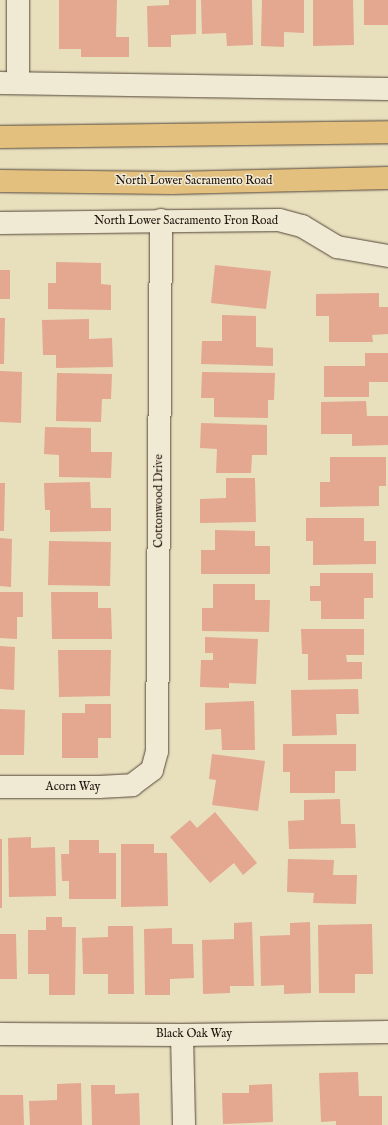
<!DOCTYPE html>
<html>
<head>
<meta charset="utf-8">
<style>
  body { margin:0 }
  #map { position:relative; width:388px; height:1125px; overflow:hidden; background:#e8dfbd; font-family:"IM FELL English",serif }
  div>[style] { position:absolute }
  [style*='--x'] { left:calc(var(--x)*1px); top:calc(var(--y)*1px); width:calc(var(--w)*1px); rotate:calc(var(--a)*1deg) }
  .building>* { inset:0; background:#e3a88f }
  .roads { filter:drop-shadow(0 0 1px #54473a) drop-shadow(0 0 1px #54473a) }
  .minor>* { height:22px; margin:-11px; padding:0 11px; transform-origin:11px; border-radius:11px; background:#f0ead4 }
  .major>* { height:22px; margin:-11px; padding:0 11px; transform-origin:11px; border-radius:11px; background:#e4c07e }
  span { translate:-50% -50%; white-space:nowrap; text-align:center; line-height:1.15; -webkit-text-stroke:3px #f0ead4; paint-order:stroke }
  .street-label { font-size:12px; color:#22140e }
</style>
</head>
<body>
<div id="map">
  <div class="building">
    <i style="clip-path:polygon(59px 0,117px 0,116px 37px,129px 37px,129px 57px,81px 57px,81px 49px,59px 49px)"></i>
    <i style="clip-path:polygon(169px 0,196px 0,196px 34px,171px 35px,171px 47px,148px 47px,147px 6px,169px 5px)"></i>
    <i style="clip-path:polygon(201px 0,252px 0,253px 45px,227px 46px,226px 33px,202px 34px)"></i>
    <i style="clip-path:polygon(262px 0,304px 0,304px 33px,284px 32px,284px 47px,261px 46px)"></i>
    <i style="clip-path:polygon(313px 0,353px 0,354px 45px,313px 46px)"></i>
    <i style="clip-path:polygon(364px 0,388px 0,388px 25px,364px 25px)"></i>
    <i style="clip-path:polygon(56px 262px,101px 263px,101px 284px,111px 285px,111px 310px,48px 309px,48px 283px,56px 283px)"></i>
    <i style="clip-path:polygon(215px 265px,271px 271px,266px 309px,211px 303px)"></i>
    <i style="clip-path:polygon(0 270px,10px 270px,10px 299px,0 299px)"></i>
    <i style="clip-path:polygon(379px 293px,379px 307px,388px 307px,388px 334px,372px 335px,373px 342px,329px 342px,329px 316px,316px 316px,316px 294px)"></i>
    <i style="clip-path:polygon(222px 315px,256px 316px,256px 347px,273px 348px,273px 366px,201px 364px,202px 341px,222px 341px)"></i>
    <i style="clip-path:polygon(0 318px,5px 318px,4px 364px,0 364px)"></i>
    <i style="clip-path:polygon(89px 319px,89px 339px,112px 338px,113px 367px,56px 368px,56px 355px,43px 355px,42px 320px)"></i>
    <i style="clip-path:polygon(365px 353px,388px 353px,388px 382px,369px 382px,369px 397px,324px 397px,324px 366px,365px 366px)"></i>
    <i style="clip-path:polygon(0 371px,22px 372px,21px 423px,0 422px)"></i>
    <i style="clip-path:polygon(202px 372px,275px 373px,274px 400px,268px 400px,268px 418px,214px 417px,214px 398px,201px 398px)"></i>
    <i style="clip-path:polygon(57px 373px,112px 374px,111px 399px,102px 399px,101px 422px,56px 421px)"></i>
    <i style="clip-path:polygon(366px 401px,367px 416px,388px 416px,388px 445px,352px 446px,352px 434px,321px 434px,321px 402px)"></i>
    <i style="clip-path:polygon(201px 423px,267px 425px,267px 455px,252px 455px,251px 473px,216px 473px,217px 449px,200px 448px)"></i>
    <i style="clip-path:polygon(45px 427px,91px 428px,91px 452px,112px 452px,111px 478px,59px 477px,59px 455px,44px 454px)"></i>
    <i style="clip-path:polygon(330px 457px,386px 457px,386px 486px,379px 486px,379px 506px,320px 507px,320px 482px,330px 482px)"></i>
    <i style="clip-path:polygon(226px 478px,255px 478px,256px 522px,200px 523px,200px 499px,226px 498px)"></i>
    <i style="clip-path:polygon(90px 482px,91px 508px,111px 508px,111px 531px,50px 532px,50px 510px,45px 510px,44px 483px)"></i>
    <i style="clip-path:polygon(0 483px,5px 483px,4px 531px,0 531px)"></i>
    <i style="clip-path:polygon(306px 518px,364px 518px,364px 541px,376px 541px,376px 564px,313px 565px,313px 541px,306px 541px)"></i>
    <i style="clip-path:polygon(215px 530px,255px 531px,255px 546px,270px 546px,270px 574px,201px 574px,201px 550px,215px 550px)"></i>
    <i style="clip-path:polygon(0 538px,12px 539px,11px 587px,0 586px)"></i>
    <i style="clip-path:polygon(49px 541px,111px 542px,110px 586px,48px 585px)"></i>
    <i style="clip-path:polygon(320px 573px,373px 573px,373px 598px,364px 598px,364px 619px,321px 619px,321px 601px,310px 601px,310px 586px,320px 586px)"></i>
    <i style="clip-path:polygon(213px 584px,255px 584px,255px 600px,270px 600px,269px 632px,202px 631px,202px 608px,213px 608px)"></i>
    <i style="clip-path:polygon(0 592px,23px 592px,23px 617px,17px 617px,17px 639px,0 638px)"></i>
    <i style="clip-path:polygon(51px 592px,98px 592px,98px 608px,111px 608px,112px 639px,52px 639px)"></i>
    <i style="clip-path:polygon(301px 629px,364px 629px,364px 655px,346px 655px,347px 662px,362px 662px,362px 679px,308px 680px,308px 654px,302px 654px)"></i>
    <i style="clip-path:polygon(205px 637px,258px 639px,256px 684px,229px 683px,229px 688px,200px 687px,201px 660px,213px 660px,213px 653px,205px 653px)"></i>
    <i style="clip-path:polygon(0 646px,15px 647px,14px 690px,0 689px)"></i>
    <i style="clip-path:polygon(58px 650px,111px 650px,110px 696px,59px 697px)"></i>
    <i style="clip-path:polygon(358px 689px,359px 714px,336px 714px,337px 735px,292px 736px,291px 690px)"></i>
    <i style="clip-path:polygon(254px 701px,255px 750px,222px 750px,221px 729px,205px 730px,205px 703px)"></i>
    <i style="clip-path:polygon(85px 704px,111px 704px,111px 738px,98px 738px,98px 758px,62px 758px,62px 713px,85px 713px)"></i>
    <i style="clip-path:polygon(0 709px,25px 710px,24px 755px,0 755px)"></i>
    <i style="clip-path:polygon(283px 744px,356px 744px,356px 771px,335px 771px,335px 793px,290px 793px,290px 772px,283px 772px)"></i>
    <i style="clip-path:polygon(212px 754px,265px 761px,258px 811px,212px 805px,216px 780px,209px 779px)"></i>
    <i style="clip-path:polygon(340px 799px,341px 824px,355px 824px,356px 848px,289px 849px,288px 821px,304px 820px,304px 800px)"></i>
    <i style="clip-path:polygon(215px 812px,257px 863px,243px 875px,234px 863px,210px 883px,170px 837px,190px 820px,197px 828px)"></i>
    <i style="clip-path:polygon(31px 837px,31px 848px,55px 847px,56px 896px,9px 897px,8px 838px)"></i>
    <i style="clip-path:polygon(0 839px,2px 839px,2px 908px,0 908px)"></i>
    <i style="clip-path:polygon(69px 840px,99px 840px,99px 853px,116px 853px,116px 899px,69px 899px,69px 881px,62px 881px,61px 854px,69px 854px)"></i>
    <i style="clip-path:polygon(121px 844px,154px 844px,154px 853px,167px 853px,168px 906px,121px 907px)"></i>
    <i style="clip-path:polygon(288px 859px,334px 860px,333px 875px,357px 875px,356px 904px,313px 903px,314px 893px,287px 892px)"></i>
    <i style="clip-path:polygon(46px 917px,62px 917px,62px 927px,76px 927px,75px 995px,49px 995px,49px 974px,28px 974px,28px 930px,46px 930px)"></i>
    <i style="clip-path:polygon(252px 922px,254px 986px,230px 986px,230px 993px,203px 994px,202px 940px,234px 939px,234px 923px)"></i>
    <i style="clip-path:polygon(310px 922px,311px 993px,284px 994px,284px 985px,261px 986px,260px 936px,290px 935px,290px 923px)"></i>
    <i style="clip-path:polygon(372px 924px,373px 974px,355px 974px,355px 993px,319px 993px,318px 925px)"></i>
    <i style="clip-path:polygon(108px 926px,133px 926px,134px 994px,108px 994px,108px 974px,83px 974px,82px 938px,108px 937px)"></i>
    <i style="clip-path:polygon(172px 928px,172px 944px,193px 944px,194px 978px,170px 979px,170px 995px,145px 995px,144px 929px)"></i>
    <i style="clip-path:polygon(0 934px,16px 934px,17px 979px,0 979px)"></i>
    <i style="clip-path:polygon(358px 1072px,359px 1096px,382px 1096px,382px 1125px,336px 1125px,336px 1121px,321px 1122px,319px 1073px)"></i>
    <i style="clip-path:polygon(81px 1083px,82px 1125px,30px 1125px,29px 1101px,57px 1100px,57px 1084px)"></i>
    <i style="clip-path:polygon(272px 1084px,273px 1122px,223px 1124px,222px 1093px,249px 1093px,249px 1085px)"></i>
    <i style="clip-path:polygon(91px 1085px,115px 1085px,115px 1094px,139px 1093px,140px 1125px,92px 1125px)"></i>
    <i style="clip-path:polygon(0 1095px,23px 1095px,24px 1125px,0 1125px)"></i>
  </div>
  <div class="roads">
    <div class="minor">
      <i style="--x:18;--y:0;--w:83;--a:90"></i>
      <i style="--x:0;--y:83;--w:388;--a:0.9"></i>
      <i style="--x:0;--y:223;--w:279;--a:-0.6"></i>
      <i style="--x:279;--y:220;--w:24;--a:15"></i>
      <i style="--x:302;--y:226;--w:41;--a:31"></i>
      <i style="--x:337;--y:247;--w:52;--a:10"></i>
      <i style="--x:0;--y:787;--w:99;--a:0"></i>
      <i style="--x:99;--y:787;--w:33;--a:-3"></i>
      <i style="--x:132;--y:785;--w:25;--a:-37"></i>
      <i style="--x:152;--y:770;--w:20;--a:-75"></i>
      <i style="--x:157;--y:751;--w:531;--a:-89.57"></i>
      <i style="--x:0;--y:1034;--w:182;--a:0.3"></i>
      <i style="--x:182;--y:1035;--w:206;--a:-0.8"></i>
      <i style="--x:182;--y:1035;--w:90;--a:88.7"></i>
    </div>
    <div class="major">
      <i style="--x:0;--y:137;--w:388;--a:-0.7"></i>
      <i style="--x:0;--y:181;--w:172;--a:0.7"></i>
      <i style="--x:172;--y:183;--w:216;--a:-1.3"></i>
    </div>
  </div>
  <div class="street-label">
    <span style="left:194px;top:181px">North Lower Sacramento Road</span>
    <span style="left:186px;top:221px">North Lower Sacramento Fron Road</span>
    <span style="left:159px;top:501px;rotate:-90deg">Cottonwood Drive</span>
    <span style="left:73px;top:787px">Acorn Way</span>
    <span style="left:194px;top:1034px">Black Oak Way</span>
  </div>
</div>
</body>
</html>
